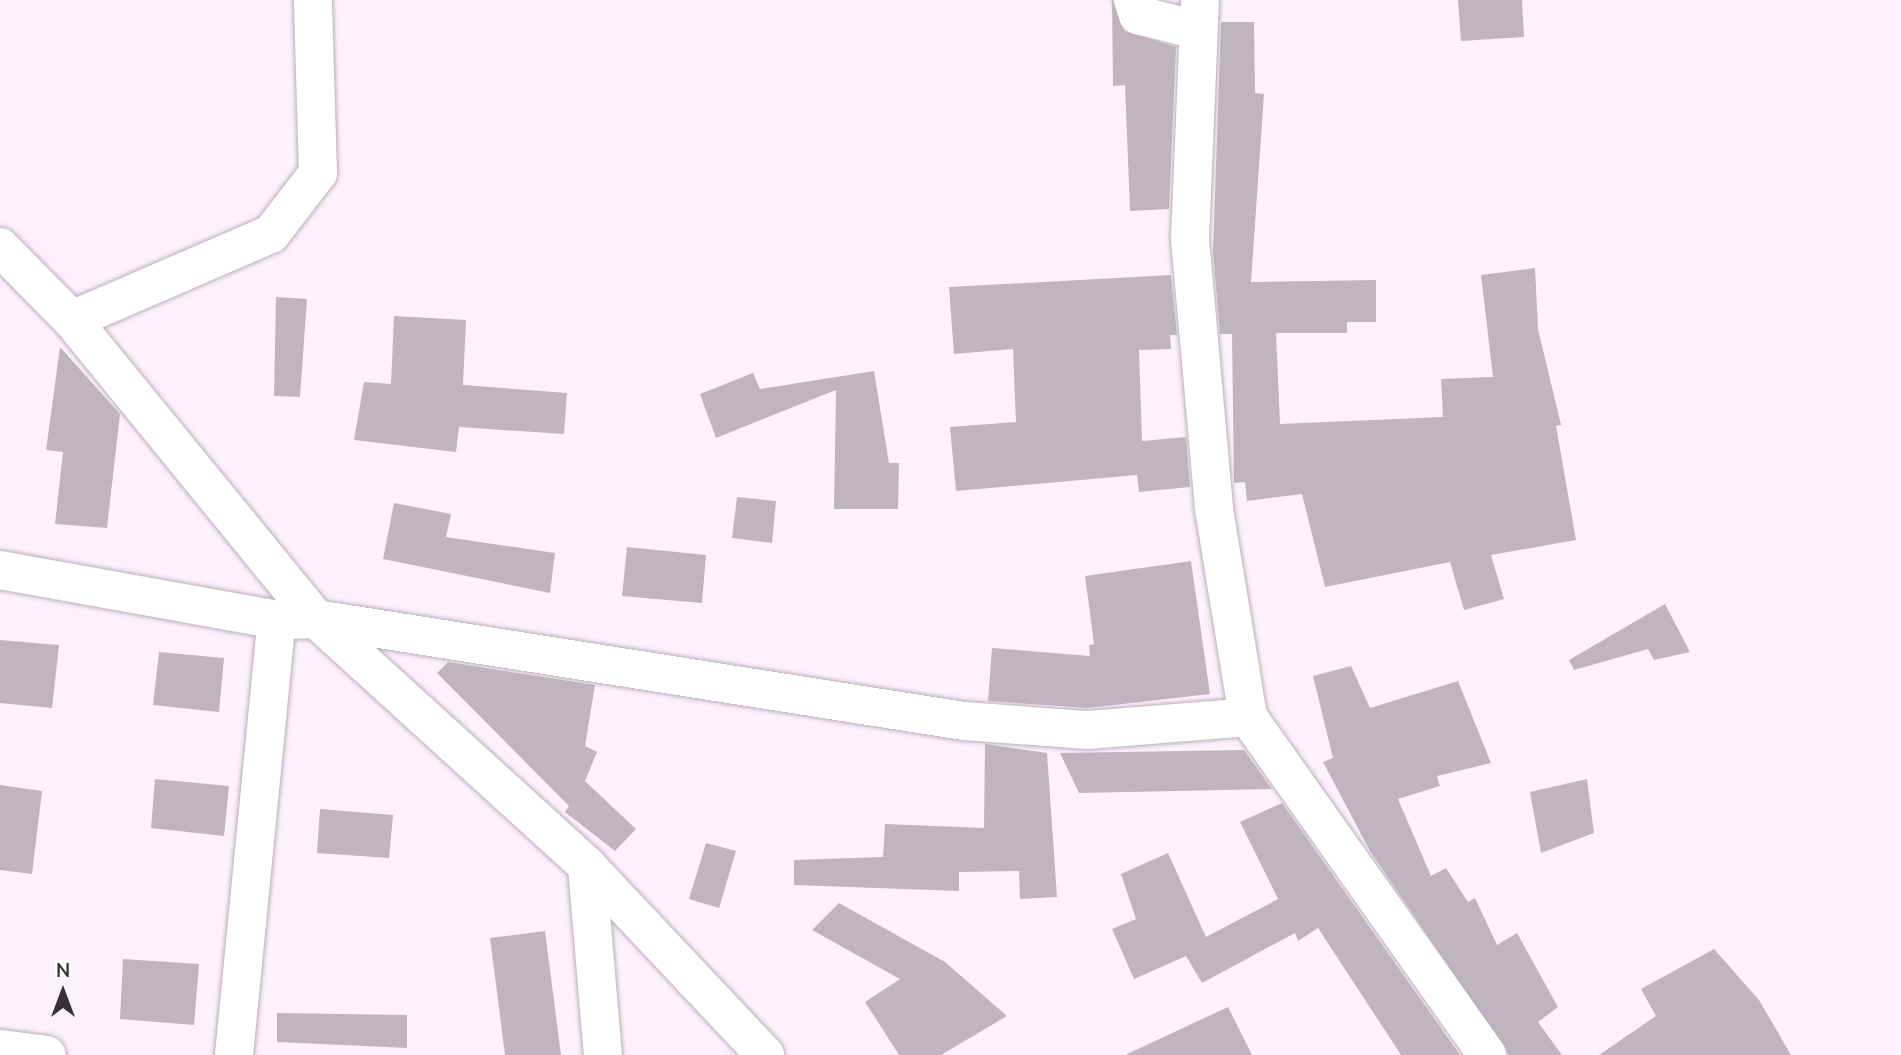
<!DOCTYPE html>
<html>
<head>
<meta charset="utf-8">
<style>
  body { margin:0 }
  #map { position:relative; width:1901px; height:1055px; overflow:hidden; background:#fcf1fc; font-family:"Nunito Sans",sans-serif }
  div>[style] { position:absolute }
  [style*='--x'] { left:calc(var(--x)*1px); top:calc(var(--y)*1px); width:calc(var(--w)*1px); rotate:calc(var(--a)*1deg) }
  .building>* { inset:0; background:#bfb5bf }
  .roads { filter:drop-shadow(0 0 2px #baafb9) drop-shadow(0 0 2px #baafb9) }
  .minor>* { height:38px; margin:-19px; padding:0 19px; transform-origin:19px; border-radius:19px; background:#fff }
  span { translate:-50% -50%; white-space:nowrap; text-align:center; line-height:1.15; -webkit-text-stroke:5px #fff; paint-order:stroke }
  .north { position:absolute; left:28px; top:957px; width:70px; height:70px; -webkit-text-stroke:5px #fff; paint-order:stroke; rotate:0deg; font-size:19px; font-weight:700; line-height:28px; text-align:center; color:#363236 }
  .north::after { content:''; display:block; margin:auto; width:24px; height:32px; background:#363236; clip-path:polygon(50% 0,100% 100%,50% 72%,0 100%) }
</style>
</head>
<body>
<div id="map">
  <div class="building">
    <i style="clip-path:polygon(1112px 0,1124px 31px,1176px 47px,1169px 209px,1130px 211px,1125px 85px,1113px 86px)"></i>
    <i style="clip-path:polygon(1458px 0,1522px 0,1524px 37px,1461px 41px)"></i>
    <i style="clip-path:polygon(1221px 22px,1254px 22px,1255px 93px,1264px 94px,1251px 282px,1376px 280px,1376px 322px,1347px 322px,1347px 333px,1276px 333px,1280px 424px,1443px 417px,1441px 379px,1493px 377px,1481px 275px,1535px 268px,1538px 329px,1561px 425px,1556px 426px,1576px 540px,1491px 555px,1504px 599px,1464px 610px,1450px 562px,1325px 587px,1302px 494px,1247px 501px,1245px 482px,1234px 483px,1232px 334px,1220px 334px,1213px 252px)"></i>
    <i style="clip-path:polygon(1171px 275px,1177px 335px,1170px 335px,1171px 349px,1139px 350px,1142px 441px,1186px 437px,1190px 487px,1139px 492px,1137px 475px,956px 491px,950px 427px,1016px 422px,1013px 349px,954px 354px,949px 287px)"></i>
    <i style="clip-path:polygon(276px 297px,307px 299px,300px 397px,274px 396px)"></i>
    <i style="clip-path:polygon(394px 316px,466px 320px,463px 385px,567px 393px,564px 434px,459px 427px,456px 452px,354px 440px,364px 382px,391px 384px)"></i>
    <i style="clip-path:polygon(60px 347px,120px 414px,107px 528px,55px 524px,63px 452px,46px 450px)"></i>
    <i style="clip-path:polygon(874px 371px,889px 463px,899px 463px,898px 509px,834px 509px,836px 390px,716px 438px,700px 394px,753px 373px,760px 389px)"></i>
    <i style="clip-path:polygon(737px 497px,776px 501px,772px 543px,732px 538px)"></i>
    <i style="clip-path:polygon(394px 503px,451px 514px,446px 537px,555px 553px,550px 593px,383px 559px)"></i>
    <i style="clip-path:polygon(627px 547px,706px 555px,702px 603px,622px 596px)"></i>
    <i style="clip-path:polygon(1191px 561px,1210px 694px,1088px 708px,988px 701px,992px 648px,1090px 656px,1089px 645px,1094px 644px,1085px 576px)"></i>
    <i style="clip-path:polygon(1665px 604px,1690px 652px,1654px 660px,1648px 649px,1574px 670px,1569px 660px)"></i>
    <i style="clip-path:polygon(0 640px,59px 645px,52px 708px,0 703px)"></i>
    <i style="clip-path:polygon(159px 652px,224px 658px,219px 712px,153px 705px)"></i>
    <i style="clip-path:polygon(448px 662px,595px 685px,585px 746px,597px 752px,585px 781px,636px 829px,615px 851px,565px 812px,569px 806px,437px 673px)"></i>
    <i style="clip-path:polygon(1351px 666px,1370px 708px,1458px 681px,1491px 763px,1437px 776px,1440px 786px,1398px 799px,1431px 876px,1446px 868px,1468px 902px,1475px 898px,1497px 945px,1517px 933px,1558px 1007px,1538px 1022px,1562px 1055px,1509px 1055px,1370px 851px,1323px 762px,1333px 758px,1313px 676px)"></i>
    <i style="clip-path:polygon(985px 744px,1047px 753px,1057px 897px,1020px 899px,1019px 871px,959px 872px,959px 891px,794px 885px,794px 860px,883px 857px,885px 824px,984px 828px)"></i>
    <i style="clip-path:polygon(1244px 750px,1272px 789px,1079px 793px,1060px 753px)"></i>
    <i style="clip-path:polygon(155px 779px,229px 786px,224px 836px,151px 828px)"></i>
    <i style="clip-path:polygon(1587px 779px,1594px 833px,1541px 853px,1530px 792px)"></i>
    <i style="clip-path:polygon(0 785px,42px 791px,32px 874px,0 870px)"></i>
    <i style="clip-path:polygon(1282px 803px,1460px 1055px,1401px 1055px,1318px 928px,1298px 941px,1295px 933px,1202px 983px,1186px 956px,1134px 979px,1112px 929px,1136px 919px,1121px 874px,1168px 853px,1206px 937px,1278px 899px,1240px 822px)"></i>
    <i style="clip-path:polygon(320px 809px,393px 815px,389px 858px,317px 853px)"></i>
    <i style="clip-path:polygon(706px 843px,736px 851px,719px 908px,689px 899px)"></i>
    <i style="clip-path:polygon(839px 903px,945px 962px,1007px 1016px,941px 1055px,899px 1055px,865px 1002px,900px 979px,812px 930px)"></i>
    <i style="clip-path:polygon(545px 931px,561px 1055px,505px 1055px,490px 938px)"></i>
    <i style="clip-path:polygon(1714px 949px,1759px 1000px,1791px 1055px,1599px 1055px,1656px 1016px,1641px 989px)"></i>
    <i style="clip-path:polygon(123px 959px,199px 964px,194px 1025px,120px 1019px)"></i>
    <i style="clip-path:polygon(1228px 1007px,1252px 1055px,1125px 1055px)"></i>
    <i style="clip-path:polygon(277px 1013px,407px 1015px,407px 1048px,277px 1042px)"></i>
  </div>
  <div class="roads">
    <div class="minor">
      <i style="--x:1133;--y:0;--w:16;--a:72"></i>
      <i style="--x:1138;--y:15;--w:61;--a:14.3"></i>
      <i style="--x:1200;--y:0;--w:239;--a:92.4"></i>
      <i style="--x:1190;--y:239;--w:271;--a:84.9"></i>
      <i style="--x:1214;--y:509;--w:211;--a:80.7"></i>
      <i style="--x:1248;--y:717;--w:414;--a:54.7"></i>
      <i style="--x:0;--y:247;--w:103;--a:45.4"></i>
      <i style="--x:72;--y:320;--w:386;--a:50.8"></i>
      <i style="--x:316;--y:619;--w:367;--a:42.3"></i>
      <i style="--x:587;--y:866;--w:260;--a:46.7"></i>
      <i style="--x:72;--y:320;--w:217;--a:-23.4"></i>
      <i style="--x:271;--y:234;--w:77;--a:-52.4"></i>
      <i style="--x:318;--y:173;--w:173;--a:-91.7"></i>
      <i style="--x:0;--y:570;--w:281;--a:10.2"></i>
      <i style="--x:277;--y:620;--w:39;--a:-1"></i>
      <i style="--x:316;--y:619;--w:656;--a:8.95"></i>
      <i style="--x:964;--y:721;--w:124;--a:4.2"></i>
      <i style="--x:1088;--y:730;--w:161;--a:-4.6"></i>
      <i style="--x:587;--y:866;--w:190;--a:85.2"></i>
      <i style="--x:0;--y:1049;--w:47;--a:7.3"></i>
      <i style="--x:234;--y:1055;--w:437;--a:-84.4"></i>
    </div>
  </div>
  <div class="north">N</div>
</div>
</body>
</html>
